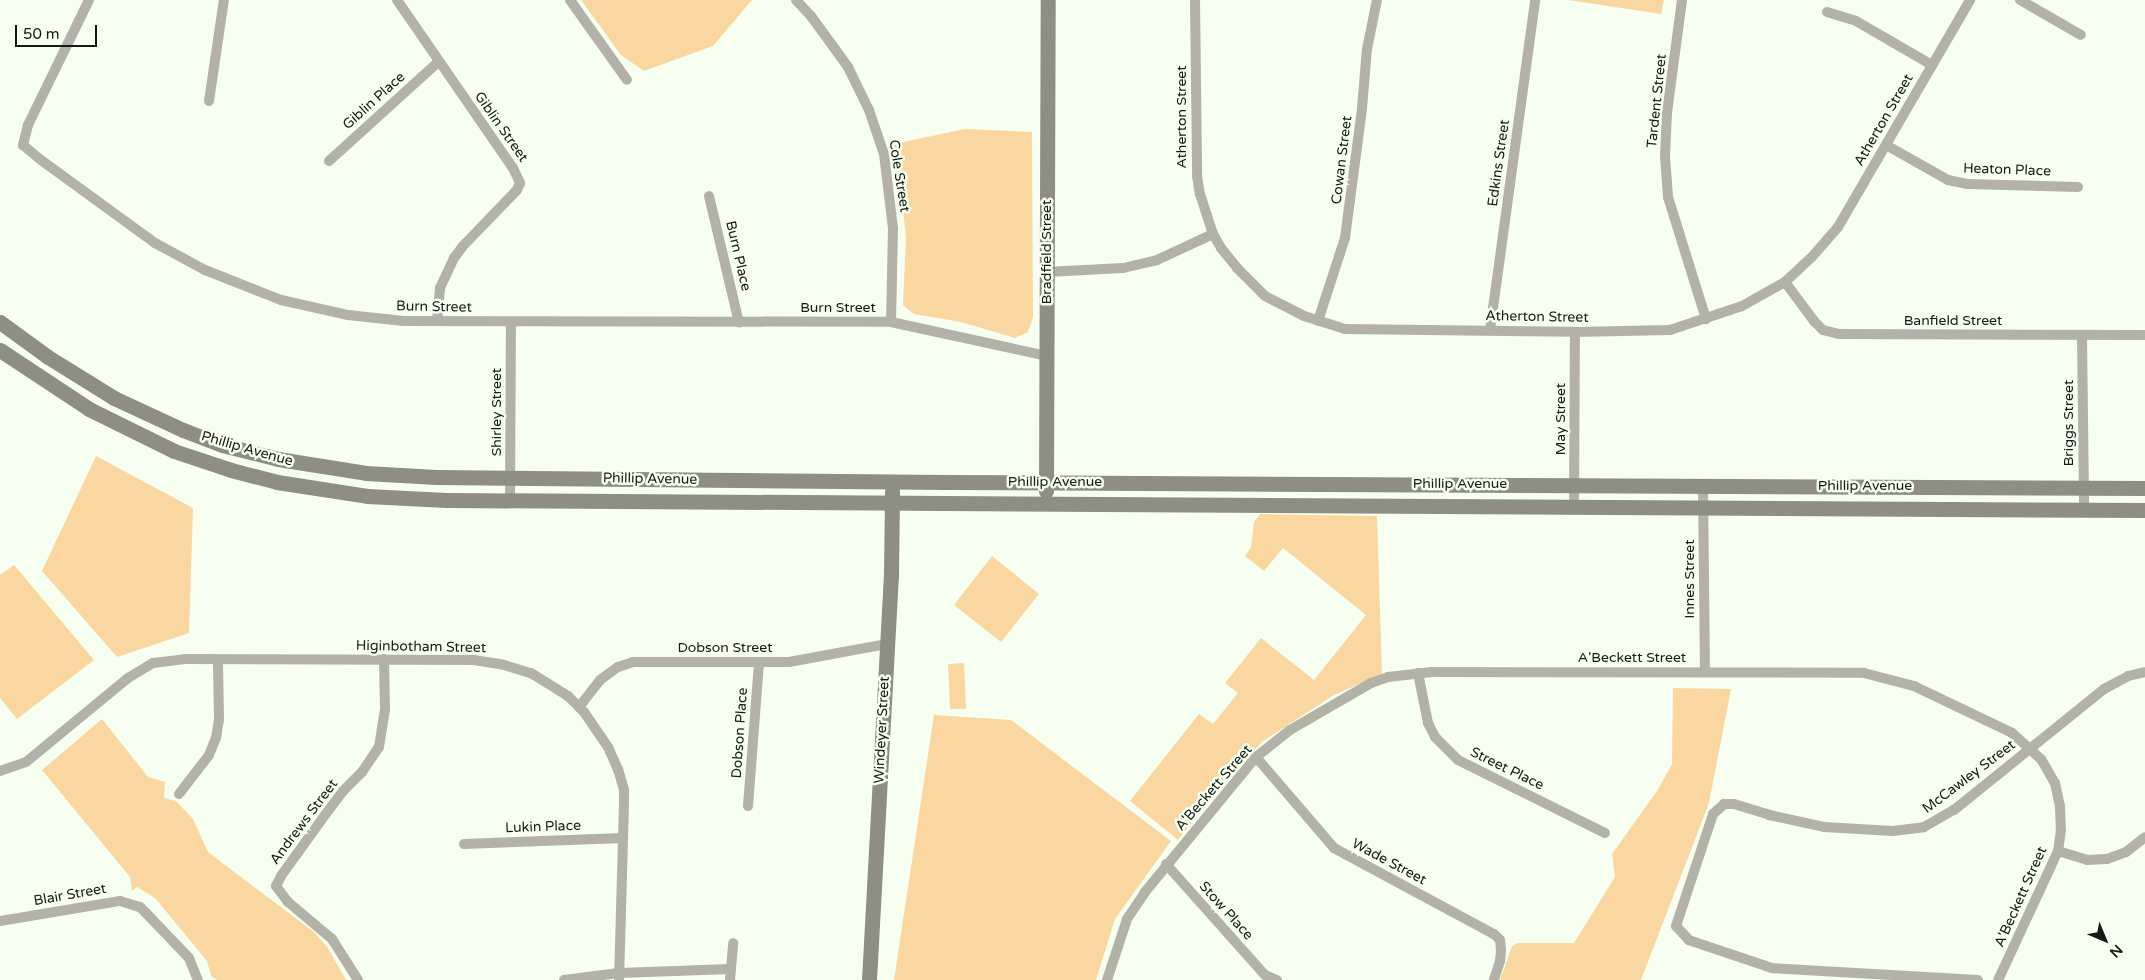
<!DOCTYPE html>
<html>
<head>
<meta charset="utf-8">
<style>
  body { margin:0 }
  #map { position:relative; width:2145px; height:980px; overflow:hidden; background:#f6fff0; font-family:"Varela Round",sans-serif }
  div>[style] { position:absolute }
  [style*='--x'] { left:calc(var(--x)*1px); top:calc(var(--y)*1px); width:calc(var(--w)*1px); rotate:calc(var(--a)*1deg) }
  .green>* { inset:0; background:#fad7a1 }
  .street>* { height:10px; margin:-5px; padding:0 5px; transform-origin:5px; border-radius:5px; background:#b2b2a9 }
  .secondary>* { height:15px; margin:-7.5px; padding:0 7.5px; transform-origin:7.5px; border-radius:7.5px; background:#8e8e81 }
  span { translate:-50% -50%; white-space:nowrap; text-align:center; line-height:1.15; -webkit-text-stroke:5px #f6fff0; paint-order:stroke }
  .street-label { font-size:14px; color:#171a14 }
  .north { position:absolute; left:2080px; top:915px; width:50px; height:50px; -webkit-text-stroke:4px #f6fff0; paint-order:stroke; rotate:135deg; font-size:14px; font-weight:700; line-height:20px; text-align:center; color:#171a14 }
  .north::after { content:''; display:block; margin:auto; width:18px; height:22px; background:#171a14; clip-path:polygon(50% 0,100% 100%,50% 72%,0 100%) }
  .scale { position:absolute; left:15px; top:25px; width:82px; height:22px; box-sizing:border-box; border:2px solid #171a14; border-top:0; padding-left:6px; font-size:15px; line-height:18px; white-space:nowrap; color:#171a14; -webkit-text-stroke:4px #f6fff0; paint-order:stroke }
</style>
</head>
<body>
<div id="map">
  <div class="green">
    <i style="clip-path:polygon(581px 0,752px 0,713px 46px,644px 71px,621px 55px)"></i>
    <i style="clip-path:polygon(1568px 0,1664px 0,1661px 14px)"></i>
    <i style="clip-path:polygon(965px 129px,1032px 132px,1033px 317px,1028px 332px,1015px 338px,961px 322px,914px 314px,903px 305px,906px 237px,900px 182px,889px 145px)"></i>
    <i style="clip-path:polygon(96px 456px,193px 508px,189px 633px,117px 657px,42px 571px)"></i>
    <i style="clip-path:polygon(1260px 514px,1377px 516px,1382px 674px,1334px 695px,1263px 741px,1230px 776px,1178px 840px,1130px 801px,1199px 714px,1213px 724px,1238px 693px,1225px 683px,1261px 638px,1314px 680px,1366px 615px,1283px 548px,1264px 571px,1245px 556px,1251px 547px,1254px 522px)"></i>
    <i style="clip-path:polygon(992px 556px,1039px 594px,1001px 642px,954px 605px)"></i>
    <i style="clip-path:polygon(14px 565px,94px 660px,17px 719px,0 698px,0 575px)"></i>
    <i style="clip-path:polygon(964px 663px,966px 709px,950px 709px,948px 664px)"></i>
    <i style="clip-path:polygon(1673px 688px,1731px 689px,1709px 803px,1641px 980px,1500px 980px,1512px 946px,1518px 943px,1574px 943px,1615px 877px,1612px 854px,1657px 791px,1672px 764px)"></i>
    <i style="clip-path:polygon(934px 715px,1011px 720px,1171px 841px,1115px 919px,1096px 980px,894px 980px)"></i>
    <i style="clip-path:polygon(102px 719px,148px 777px,165px 782px,164px 798px,176px 801px,193px 819px,208px 852px,314px 932px,328px 948px,346px 980px,217px 980px,211px 976px,207px 961px,155px 898px,137px 887px,132px 891px,130px 877px,42px 770px)"></i>
  </div>
  <div class="street">
    <i style="--x:89;--y:0;--w:139;--a:116"></i>
    <i style="--x:28;--y:125;--w:21;--a:104"></i>
    <i style="--x:23;--y:145;--w:23;--a:40"></i>
    <i style="--x:41;--y:160;--w:141;--a:36.1"></i>
    <i style="--x:155;--y:243;--w:57;--a:28.4"></i>
    <i style="--x:205;--y:270;--w:82;--a:21.5"></i>
    <i style="--x:281;--y:300;--w:69;--a:12.6"></i>
    <i style="--x:348;--y:315;--w:56;--a:6.1"></i>
    <i style="--x:404;--y:321;--w:487;--a:0.1"></i>
    <i style="--x:891;--y:322;--w:160;--a:12.3"></i>
    <i style="--x:397;--y:0;--w:204;--a:55.4"></i>
    <i style="--x:513;--y:168;--w:17;--a:65"></i>
    <i style="--x:520;--y:183;--w:8;--a:113"></i>
    <i style="--x:517;--y:190;--w:78;--a:134"></i>
    <i style="--x:463;--y:246;--w:15;--a:127"></i>
    <i style="--x:454;--y:258;--w:33;--a:115"></i>
    <i style="--x:440;--y:288;--w:33;--a:95"></i>
    <i style="--x:570;--y:0;--w:98;--a:54.5"></i>
    <i style="--x:796;--y:0;--w:22;--a:47"></i>
    <i style="--x:811;--y:16;--w:63;--a:54"></i>
    <i style="--x:848;--y:67;--w:48;--a:64"></i>
    <i style="--x:869;--y:110;--w:46;--a:71.2"></i>
    <i style="--x:884;--y:154;--w:75;--a:83.1"></i>
    <i style="--x:893;--y:228;--w:94;--a:91.2"></i>
    <i style="--x:1195;--y:0;--w:176;--a:89.3"></i>
    <i style="--x:1197;--y:176;--w:18;--a:81"></i>
    <i style="--x:1200;--y:194;--w:42;--a:72"></i>
    <i style="--x:1213;--y:234;--w:16;--a:60"></i>
    <i style="--x:1221;--y:248;--w:26;--a:51"></i>
    <i style="--x:1237;--y:268;--w:40;--a:45"></i>
    <i style="--x:1265;--y:296;--w:44;--a:27.1"></i>
    <i style="--x:1304;--y:316;--w:43;--a:17.6"></i>
    <i style="--x:1345;--y:329;--w:230;--a:0.7"></i>
    <i style="--x:1575;--y:332;--w:95;--a:-1.2"></i>
    <i style="--x:1670;--y:330;--w:76;--a:-18.4"></i>
    <i style="--x:1742;--y:306;--w:49;--a:-29.2"></i>
    <i style="--x:1785;--y:282;--w:35;--a:-43"></i>
    <i style="--x:1811;--y:258;--w:41;--a:-48.9"></i>
    <i style="--x:1838;--y:227;--w:263;--a:-59.8"></i>
    <i style="--x:1682;--y:0;--w:114;--a:97.6"></i>
    <i style="--x:1667;--y:113;--w:43;--a:92.7"></i>
    <i style="--x:1665;--y:156;--w:41;--a:85.8"></i>
    <i style="--x:1668;--y:197;--w:128;--a:72.7"></i>
    <i style="--x:2020;--y:0;--w:70;--a:29.8"></i>
    <i style="--x:1827;--y:12;--w:30;--a:17"></i>
    <i style="--x:1856;--y:21;--w:88;--a:30.1"></i>
    <i style="--x:209;--y:101;--w:102;--a:-81.6"></i>
    <i style="--x:1886;--y:145;--w:71;--a:29.4"></i>
    <i style="--x:1948;--y:180;--w:19;--a:12"></i>
    <i style="--x:1967;--y:184;--w:111;--a:1.5"></i>
    <i style="--x:329;--y:161;--w:147;--a:-42.2"></i>
    <i style="--x:709;--y:196;--w:130;--a:76.7"></i>
    <i style="--x:1047;--y:272;--w:76;--a:-3"></i>
    <i style="--x:1123;--y:268;--w:35;--a:-13"></i>
    <i style="--x:1157;--y:260;--w:62;--a:-24.9"></i>
    <i style="--x:1785;--y:282;--w:49;--a:53.4"></i>
    <i style="--x:1814;--y:321;--w:13;--a:45"></i>
    <i style="--x:1823;--y:330;--w:16;--a:14"></i>
    <i style="--x:1839;--y:334;--w:306;--a:0.2"></i>
    <i style="--x:1318;--y:321;--w:87;--a:-72"></i>
    <i style="--x:1345;--y:238;--w:131;--a:-82.5"></i>
    <i style="--x:1362;--y:108;--w:59;--a:-85.2"></i>
    <i style="--x:1367;--y:49;--w:50;--a:-78.5"></i>
    <i style="--x:1490;--y:330;--w:333;--a:-82.2"></i>
    <i style="--x:2082;--y:335;--w:175;--a:89.3"></i>
    <i style="--x:1703;--y:485;--w:187;--a:89.4"></i>
    <i style="--x:510;--y:501;--w:179;--a:-89.7"></i>
    <i style="--x:1574;--y:507;--w:175;--a:-89.7"></i>
    <i style="--x:1418;--y:673;--w:51;--a:78.7"></i>
    <i style="--x:1428;--y:723;--w:16;--a:63"></i>
    <i style="--x:1435;--y:737;--w:33;--a:45"></i>
    <i style="--x:1458;--y:760;--w:164;--a:26.4"></i>
    <i style="--x:579;--y:707;--w:34;--a:-52"></i>
    <i style="--x:600;--y:680;--w:22;--a:-36"></i>
    <i style="--x:618;--y:667;--w:16;--a:-18"></i>
    <i style="--x:633;--y:662;--w:156;--a:0"></i>
    <i style="--x:789;--y:662;--w:100;--a:-10.4"></i>
    <i style="--x:1256;--y:757;--w:120;--a:49.4"></i>
    <i style="--x:1334;--y:848;--w:182;--a:28.3"></i>
    <i style="--x:1494;--y:934;--w:8;--a:45"></i>
    <i style="--x:1500;--y:940;--w:10;--a:84"></i>
    <i style="--x:1501;--y:950;--w:11;--a:95"></i>
    <i style="--x:1500;--y:961;--w:20;--a:108"></i>
    <i style="--x:0;--y:771;--w:28;--a:-19"></i>
    <i style="--x:26;--y:762;--w:132;--a:-39.5"></i>
    <i style="--x:128;--y:678;--w:29;--a:-31"></i>
    <i style="--x:153;--y:663;--w:32;--a:-7"></i>
    <i style="--x:185;--y:659;--w:289;--a:0.2"></i>
    <i style="--x:474;--y:660;--w:30;--a:9"></i>
    <i style="--x:504;--y:665;--w:28;--a:17"></i>
    <i style="--x:531;--y:673;--w:44;--a:31.9"></i>
    <i style="--x:568;--y:696;--w:23;--a:45"></i>
    <i style="--x:584;--y:712;--w:42;--a:55.6"></i>
    <i style="--x:608;--y:747;--w:24;--a:66"></i>
    <i style="--x:618;--y:769;--w:22;--a:74"></i>
    <i style="--x:624;--y:790;--w:13;--a:90"></i>
    <i style="--x:624;--y:803;--w:177;--a:91.6"></i>
    <i style="--x:179;--y:794;--w:49;--a:-52.4"></i>
    <i style="--x:209;--y:755;--w:18;--a:-68"></i>
    <i style="--x:216;--y:738;--w:18;--a:-81"></i>
    <i style="--x:219;--y:720;--w:60;--a:-91"></i>
    <i style="--x:748;--y:806;--w:144;--a:-85.6"></i>
    <i style="--x:464;--y:844;--w:159;--a:-2.2"></i>
    <i style="--x:2058;--y:851;--w:30;--a:17"></i>
    <i style="--x:2087;--y:860;--w:20;--a:-3"></i>
    <i style="--x:2107;--y:859;--w:20;--a:-20"></i>
    <i style="--x:2126;--y:852;--w:24;--a:-38"></i>
    <i style="--x:1166;--y:864;--w:149;--a:48.3"></i>
    <i style="--x:1265;--y:975;--w:13;--a:23"></i>
    <i style="--x:0;--y:921;--w:122;--a:-9.5"></i>
    <i style="--x:120;--y:901;--w:21;--a:17"></i>
    <i style="--x:140;--y:907;--w:8;--a:45"></i>
    <i style="--x:146;--y:913;--w:62;--a:46.3"></i>
    <i style="--x:189;--y:958;--w:24;--a:68"></i>
    <i style="--x:358;--y:980;--w:49;--a:-122.4"></i>
    <i style="--x:332;--y:939;--w:57;--a:-139.9"></i>
    <i style="--x:288;--y:902;--w:20;--a:-127"></i>
    <i style="--x:276;--y:886;--w:11;--a:-63"></i>
    <i style="--x:281;--y:876;--w:75;--a:-54.2"></i>
    <i style="--x:325;--y:815;--w:30;--a:-53"></i>
    <i style="--x:343;--y:791;--w:27;--a:-45"></i>
    <i style="--x:362;--y:772;--w:30;--a:-56"></i>
    <i style="--x:379;--y:747;--w:39;--a:-81"></i>
    <i style="--x:385;--y:708;--w:49;--a:-91.2"></i>
    <i style="--x:564;--y:980;--w:55;--a:-7.3"></i>
    <i style="--x:619;--y:973;--w:112;--a:-2"></i>
    <i style="--x:730;--y:980;--w:37;--a:-85"></i>
    <i style="--x:1107;--y:980;--w:64;--a:-71.8"></i>
    <i style="--x:1127;--y:919;--w:32;--a:-56"></i>
    <i style="--x:1145;--y:892;--w:175;--a:-50.6"></i>
    <i style="--x:1256;--y:757;--w:43;--a:-38.5"></i>
    <i style="--x:1290;--y:730;--w:94;--a:-30.1"></i>
    <i style="--x:1371;--y:683;--w:18;--a:-19"></i>
    <i style="--x:1388;--y:677;--w:44;--a:-6.5"></i>
    <i style="--x:1432;--y:672;--w:432;--a:0.1"></i>
    <i style="--x:1864;--y:673;--w:52;--a:14.6"></i>
    <i style="--x:1914;--y:686;--w:109;--a:25.6"></i>
    <i style="--x:2012;--y:733;--w:39;--a:42"></i>
    <i style="--x:2041;--y:759;--w:28;--a:60"></i>
    <i style="--x:2055;--y:783;--w:24;--a:78"></i>
    <i style="--x:2060;--y:806;--w:24;--a:88"></i>
    <i style="--x:2061;--y:830;--w:21;--a:98"></i>
    <i style="--x:2058;--y:851;--w:142;--a:114.9"></i>
    <i style="--x:1978;--y:980;--w:206;--a:-176.7"></i>
    <i style="--x:1772;--y:968;--w:88;--a:-161.4"></i>
    <i style="--x:1689;--y:940;--w:19;--a:-133"></i>
    <i style="--x:1676;--y:926;--w:118;--a:-71.7"></i>
    <i style="--x:1713;--y:814;--w:15;--a:-42"></i>
    <i style="--x:1724;--y:804;--w:10;--a:0"></i>
    <i style="--x:1734;--y:804;--w:37;--a:17"></i>
    <i style="--x:1769;--y:815;--w:56;--a:12.3"></i>
    <i style="--x:1824;--y:827;--w:69;--a:3.3"></i>
    <i style="--x:1893;--y:831;--w:31;--a:-7"></i>
    <i style="--x:1924;--y:827;--w:34;--a:-30"></i>
    <i style="--x:1954;--y:810;--w:193;--a:-38.9"></i>
    <i style="--x:2104;--y:689;--w:27;--a:-28"></i>
    <i style="--x:2128;--y:676;--w:17;--a:-13"></i>
  </div>
  <div class="secondary">
    <i style="--x:0;--y:322;--w:59;--a:36.1"></i>
    <i style="--x:48;--y:357;--w:78;--a:31.8"></i>
    <i style="--x:114;--y:398;--w:76;--a:24.9"></i>
    <i style="--x:183;--y:430;--w:42;--a:21"></i>
    <i style="--x:222;--y:445;--w:58;--a:14"></i>
    <i style="--x:278;--y:459;--w:89;--a:9"></i>
    <i style="--x:366;--y:473;--w:70;--a:3.3"></i>
    <i style="--x:436;--y:477;--w:510;--a:0.56"></i>
    <i style="--x:946;--y:482;--w:1199;--a:0.29"></i>
    <i style="--x:0;--y:350;--w:107;--a:33.5"></i>
    <i style="--x:89;--y:409;--w:95;--a:26.3"></i>
    <i style="--x:174;--y:451;--w:60;--a:18.4"></i>
    <i style="--x:231;--y:470;--w:48;--a:14.6"></i>
    <i style="--x:277;--y:482;--w:91;--a:8.8"></i>
    <i style="--x:367;--y:496;--w:79;--a:2.9"></i>
    <i style="--x:446;--y:500;--w:1699;--a:0.34"></i>
    <i style="--x:1046;--y:491;--w:491;--a:-89.8"></i>
    <i style="--x:869;--y:980;--w:405;--a:-86.9"></i>
    <i style="--x:891;--y:576;--w:84;--a:-89.3"></i>
  </div>
  <div class="street-label">
    <span style="left:374px;top:101px;rotate:-42deg">Giblin Place</span>
    <span style="left:1657px;top:101px;rotate:-84deg">Tardent Street</span>
    <span style="left:1182px;top:117px;rotate:-90deg">Atherton Street</span>
    <span style="left:1884px;top:120px;rotate:-60deg">Atherton Street</span>
    <span style="left:501px;top:127px;rotate:55deg">Giblin Street</span>
    <span style="left:1342px;top:160px;rotate:-83deg">Cowan Street</span>
    <span style="left:1499px;top:163px;rotate:-82deg">Edkins Street</span>
    <span style="left:2007px;top:170px;rotate:2deg">Heaton Place</span>
    <span style="left:899px;top:176px;rotate:81deg">Cole Street</span>
    <span style="left:1047px;top:252px;rotate:-90deg">Bradfield Street</span>
    <span style="left:738px;top:256px;rotate:77deg">Burn Place</span>
    <span style="left:434px;top:307px;rotate:1deg">Burn Street</span>
    <span style="left:838px;top:308px">Burn Street</span>
    <span style="left:1537px;top:317px;rotate:1deg">Atherton Street</span>
    <span style="left:1953px;top:321px">Banfield Street</span>
    <span style="left:497px;top:412px;rotate:-90deg">Shirley Street</span>
    <span style="left:1561px;top:419px;rotate:-90deg">May Street</span>
    <span style="left:2069px;top:423px;rotate:-90deg">Briggs Street</span>
    <span style="left:247px;top:449px;rotate:16deg">Phillip Avenue</span>
    <span style="left:650px;top:479px;rotate:1deg">Phillip Avenue</span>
    <span style="left:1055px;top:482px">Phillip Avenue</span>
    <span style="left:1460px;top:484px">Phillip Avenue</span>
    <span style="left:1865px;top:486px">Phillip Avenue</span>
    <span style="left:1690px;top:579px;rotate:-90deg">Innes Street</span>
    <span style="left:421px;top:647px;rotate:1deg">Higinbotham Street</span>
    <span style="left:725px;top:648px">Dobson Street</span>
    <span style="left:1632px;top:658px">A'Beckett Street</span>
    <span style="left:882px;top:730px;rotate:-87deg">Windeyer Street</span>
    <span style="left:740px;top:733px;rotate:-86deg">Dobson Place</span>
    <span style="left:1507px;top:769px;rotate:26deg">Street Place</span>
    <span style="left:1969px;top:777px;rotate:-37deg">McCawley Street</span>
    <span style="left:1214px;top:788px;rotate:-49deg">A'Beckett Street</span>
    <span style="left:304px;top:822px;rotate:-53deg">Andrews Street</span>
    <span style="left:543px;top:827px;rotate:-2deg">Lukin Place</span>
    <span style="left:1389px;top:862px;rotate:28deg">Wade Street</span>
    <span style="left:70px;top:895px;rotate:-10deg">Blair Street</span>
    <span style="left:2021px;top:897px;rotate:-66deg">A'Beckett Street</span>
    <span style="left:1226px;top:911px;rotate:48deg">Stow Place</span>
  </div>
  <div class="north">N</div>
  <div class="scale">50 m</div>
</div>
</body>
</html>
